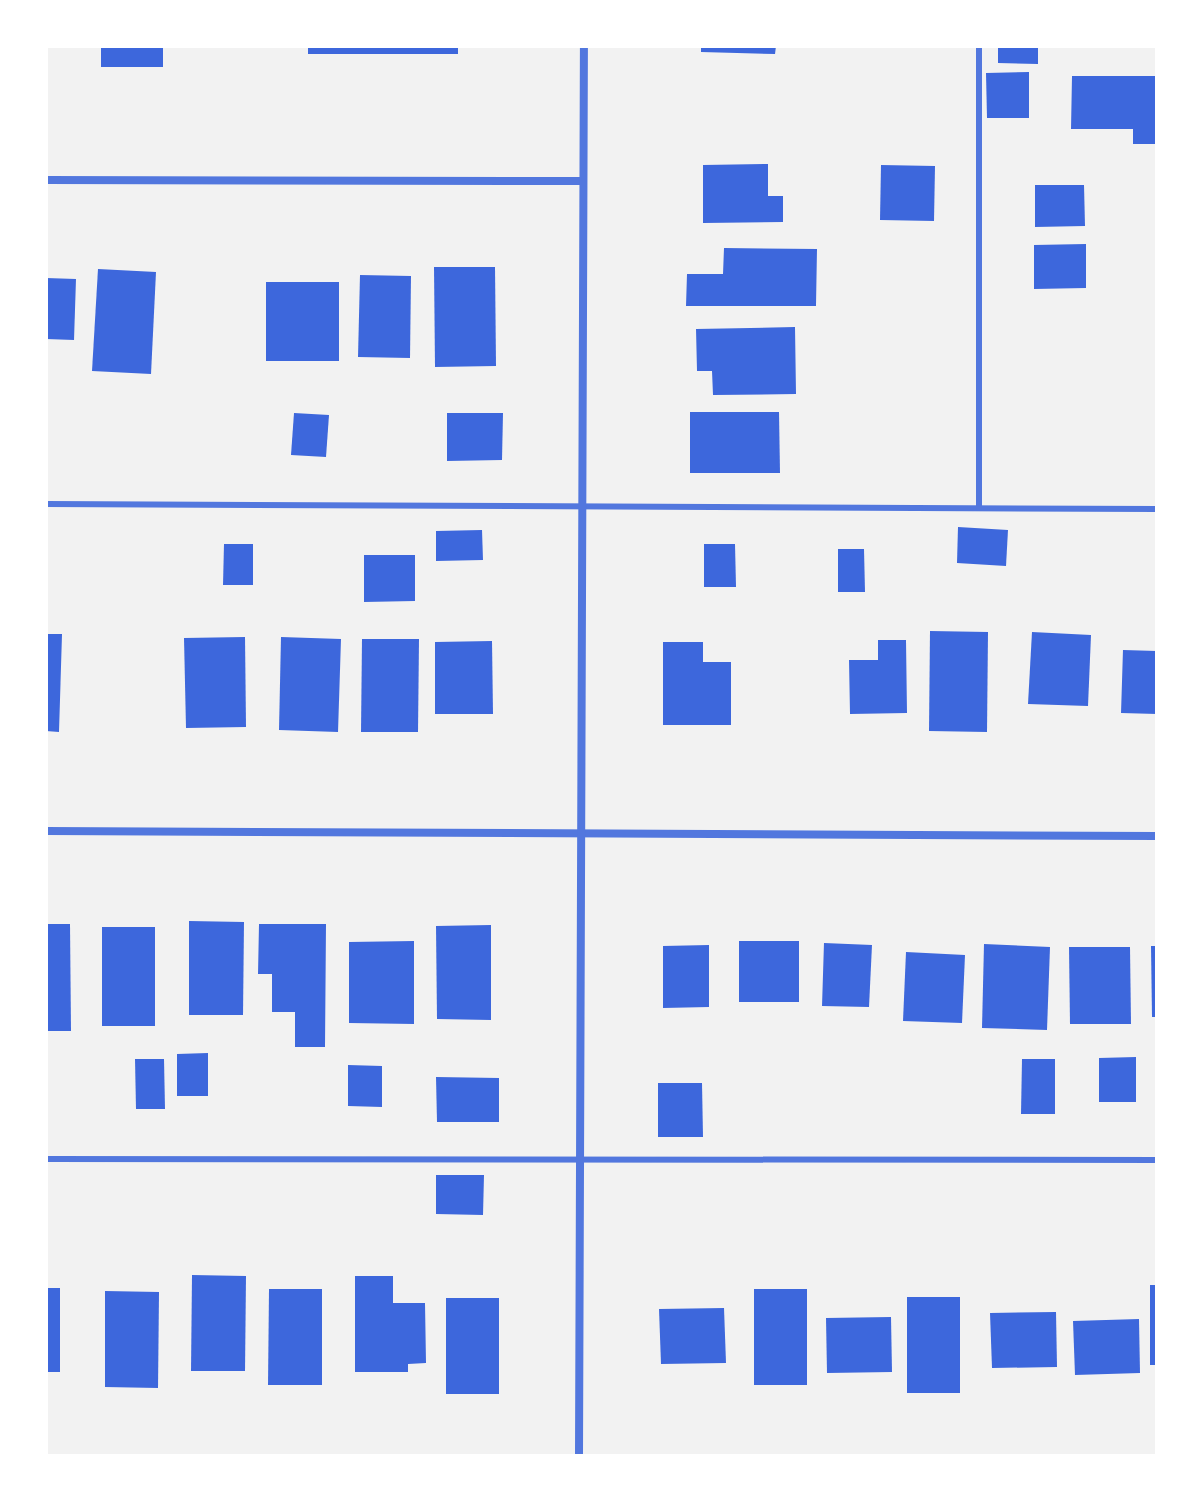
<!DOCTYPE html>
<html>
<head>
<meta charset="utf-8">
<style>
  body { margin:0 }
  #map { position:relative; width:1203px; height:1502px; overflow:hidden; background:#f2f2f2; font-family:"Times New Roman",serif }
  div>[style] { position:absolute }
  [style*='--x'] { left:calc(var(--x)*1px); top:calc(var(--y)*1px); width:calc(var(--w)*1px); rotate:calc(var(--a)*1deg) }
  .building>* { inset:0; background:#3d67dc }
  .service>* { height:6px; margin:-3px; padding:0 3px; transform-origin:3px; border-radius:3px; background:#5277de }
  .minor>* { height:8px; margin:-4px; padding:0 4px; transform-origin:4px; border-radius:4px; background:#5277de }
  span { translate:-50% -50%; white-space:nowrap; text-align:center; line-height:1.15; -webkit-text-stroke:6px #fff; paint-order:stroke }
  .frame { position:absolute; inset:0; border:48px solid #fff; pointer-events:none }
</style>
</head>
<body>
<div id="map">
  <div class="building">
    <i style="clip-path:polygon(101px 46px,163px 46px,163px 67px,101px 67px)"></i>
    <i style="clip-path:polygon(308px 46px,458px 46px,458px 54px,308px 54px)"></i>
    <i style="clip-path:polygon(701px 46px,776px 46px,775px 54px,701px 52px)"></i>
    <i style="clip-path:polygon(998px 46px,1038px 46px,1038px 64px,998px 63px)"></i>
    <i style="clip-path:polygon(1029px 72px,1029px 118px,987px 118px,986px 73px)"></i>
    <i style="clip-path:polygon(1072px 76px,1157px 76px,1157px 144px,1133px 144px,1133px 129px,1071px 129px)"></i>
    <i style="clip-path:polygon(768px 164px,768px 196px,783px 196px,783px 222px,703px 223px,703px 165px)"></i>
    <i style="clip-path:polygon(881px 165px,935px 166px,934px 221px,880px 220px)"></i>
    <i style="clip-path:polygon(1035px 185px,1084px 185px,1085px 226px,1035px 227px)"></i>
    <i style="clip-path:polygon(1086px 244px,1086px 288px,1034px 289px,1034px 245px)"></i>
    <i style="clip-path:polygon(724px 248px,817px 249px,816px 306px,686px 306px,687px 274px,723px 274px)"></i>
    <i style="clip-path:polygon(434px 267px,495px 267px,496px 366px,435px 367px)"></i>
    <i style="clip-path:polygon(98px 269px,156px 272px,151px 374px,92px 371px)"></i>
    <i style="clip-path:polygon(360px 275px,411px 276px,410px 358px,358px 357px)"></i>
    <i style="clip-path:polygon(46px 278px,76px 279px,74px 340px,46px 339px)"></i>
    <i style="clip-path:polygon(266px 282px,339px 282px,339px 361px,266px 361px)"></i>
    <i style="clip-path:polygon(795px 327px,796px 394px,713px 395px,712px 371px,697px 371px,696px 329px)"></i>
    <i style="clip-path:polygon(690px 412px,779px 412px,780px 473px,690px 473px)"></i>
    <i style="clip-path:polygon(294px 413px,329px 415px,326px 457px,291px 455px)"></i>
    <i style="clip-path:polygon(447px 413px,503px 413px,502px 460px,447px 461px)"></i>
    <i style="clip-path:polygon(958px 527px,1008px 530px,1006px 566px,957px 563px)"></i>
    <i style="clip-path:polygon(482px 530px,483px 560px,436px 561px,436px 531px)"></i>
    <i style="clip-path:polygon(224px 544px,253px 544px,253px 585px,223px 585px)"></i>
    <i style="clip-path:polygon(704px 544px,735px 544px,736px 587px,704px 587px)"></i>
    <i style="clip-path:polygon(838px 549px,864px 549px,865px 592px,838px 592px)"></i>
    <i style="clip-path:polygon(364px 555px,415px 555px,415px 601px,364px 602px)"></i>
    <i style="clip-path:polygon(930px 631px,988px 632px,987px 732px,929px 731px)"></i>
    <i style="clip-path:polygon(1032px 632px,1091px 635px,1088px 706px,1028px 704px)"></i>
    <i style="clip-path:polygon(46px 634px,62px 634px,59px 732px,46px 731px)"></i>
    <i style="clip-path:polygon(245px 637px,246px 727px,186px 728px,184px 638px)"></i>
    <i style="clip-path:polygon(281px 637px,341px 639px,338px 732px,279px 730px)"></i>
    <i style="clip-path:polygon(362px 639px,419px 639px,418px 732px,361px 732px)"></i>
    <i style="clip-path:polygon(878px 640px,906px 640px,907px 713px,850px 714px,849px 660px,878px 660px)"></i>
    <i style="clip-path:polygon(492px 641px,493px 714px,435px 714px,435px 642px)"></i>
    <i style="clip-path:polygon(663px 642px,703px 642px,703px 662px,731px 662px,731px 725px,663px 725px)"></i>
    <i style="clip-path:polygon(1123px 650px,1157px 651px,1157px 714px,1121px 713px)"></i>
    <i style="clip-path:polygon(189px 921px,244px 922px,243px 1015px,189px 1015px)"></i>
    <i style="clip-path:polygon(46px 924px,70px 924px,71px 1031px,46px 1031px)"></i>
    <i style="clip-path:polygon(259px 924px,326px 924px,325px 1047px,295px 1047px,295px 1012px,272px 1012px,272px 974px,258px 974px)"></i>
    <i style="clip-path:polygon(491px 925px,491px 1020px,437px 1019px,436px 926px)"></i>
    <i style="clip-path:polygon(102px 927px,155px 927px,155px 1026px,102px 1026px)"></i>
    <i style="clip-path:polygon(414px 941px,414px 1024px,349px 1023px,349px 942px)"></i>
    <i style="clip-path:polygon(739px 941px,799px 941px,799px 1002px,739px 1002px)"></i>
    <i style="clip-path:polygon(824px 943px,872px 945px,869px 1007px,822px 1006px)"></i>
    <i style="clip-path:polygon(984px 944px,1050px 947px,1047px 1030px,982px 1028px)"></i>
    <i style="clip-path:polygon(709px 945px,709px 1007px,663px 1008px,663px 946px)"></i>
    <i style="clip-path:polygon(1151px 946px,1157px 946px,1157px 1017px,1152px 1017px)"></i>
    <i style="clip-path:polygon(1069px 947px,1130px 947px,1131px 1024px,1070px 1024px)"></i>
    <i style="clip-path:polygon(906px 952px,965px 955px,962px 1023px,903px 1021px)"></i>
    <i style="clip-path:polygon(208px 1053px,208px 1096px,177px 1096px,177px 1054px)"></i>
    <i style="clip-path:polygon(1136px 1057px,1136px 1102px,1099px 1102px,1099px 1058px)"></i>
    <i style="clip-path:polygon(135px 1059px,164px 1059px,165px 1109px,136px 1109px)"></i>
    <i style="clip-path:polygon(1022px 1059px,1055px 1059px,1055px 1114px,1021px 1114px)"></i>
    <i style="clip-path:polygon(348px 1065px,382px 1066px,382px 1107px,348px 1106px)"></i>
    <i style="clip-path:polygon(436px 1077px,499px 1078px,499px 1122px,437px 1122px)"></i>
    <i style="clip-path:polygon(658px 1083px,702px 1083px,703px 1137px,658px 1137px)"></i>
    <i style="clip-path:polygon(436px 1175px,484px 1175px,483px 1215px,436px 1214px)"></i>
    <i style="clip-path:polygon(192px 1275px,246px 1276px,245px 1371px,191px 1371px)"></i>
    <i style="clip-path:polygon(355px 1276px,393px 1276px,393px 1303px,425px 1303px,426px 1363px,408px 1364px,408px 1372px,355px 1372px)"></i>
    <i style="clip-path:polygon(1150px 1285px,1157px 1285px,1157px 1365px,1150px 1365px)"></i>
    <i style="clip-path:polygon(46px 1288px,60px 1288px,60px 1372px,46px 1372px)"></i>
    <i style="clip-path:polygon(269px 1289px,322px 1289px,322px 1385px,268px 1385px)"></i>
    <i style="clip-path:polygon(754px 1289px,807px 1289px,807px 1385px,754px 1385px)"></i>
    <i style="clip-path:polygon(105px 1291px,159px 1292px,158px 1388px,105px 1387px)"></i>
    <i style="clip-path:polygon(907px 1297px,960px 1297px,960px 1393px,907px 1393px)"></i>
    <i style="clip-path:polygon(446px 1298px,499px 1298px,499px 1394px,446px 1394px)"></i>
    <i style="clip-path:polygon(724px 1308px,726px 1363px,661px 1364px,659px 1309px)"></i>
    <i style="clip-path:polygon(1056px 1312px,1057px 1367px,992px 1368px,990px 1313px)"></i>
    <i style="clip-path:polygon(891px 1317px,892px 1372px,827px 1373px,826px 1318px)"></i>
    <i style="clip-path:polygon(1139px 1319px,1140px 1373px,1075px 1375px,1073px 1321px)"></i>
  </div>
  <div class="service">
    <i style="--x:46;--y:504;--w:1111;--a:0.26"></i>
    <i style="--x:979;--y:508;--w:462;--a:-90"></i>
    <i style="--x:46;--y:1159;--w:1111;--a:0.05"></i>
  </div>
  <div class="minor">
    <i style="--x:46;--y:180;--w:537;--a:0.11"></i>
    <i style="--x:46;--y:831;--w:1111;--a:0.26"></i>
    <i style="--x:579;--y:1456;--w:1410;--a:-89.8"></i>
  </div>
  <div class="frame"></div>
</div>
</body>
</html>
